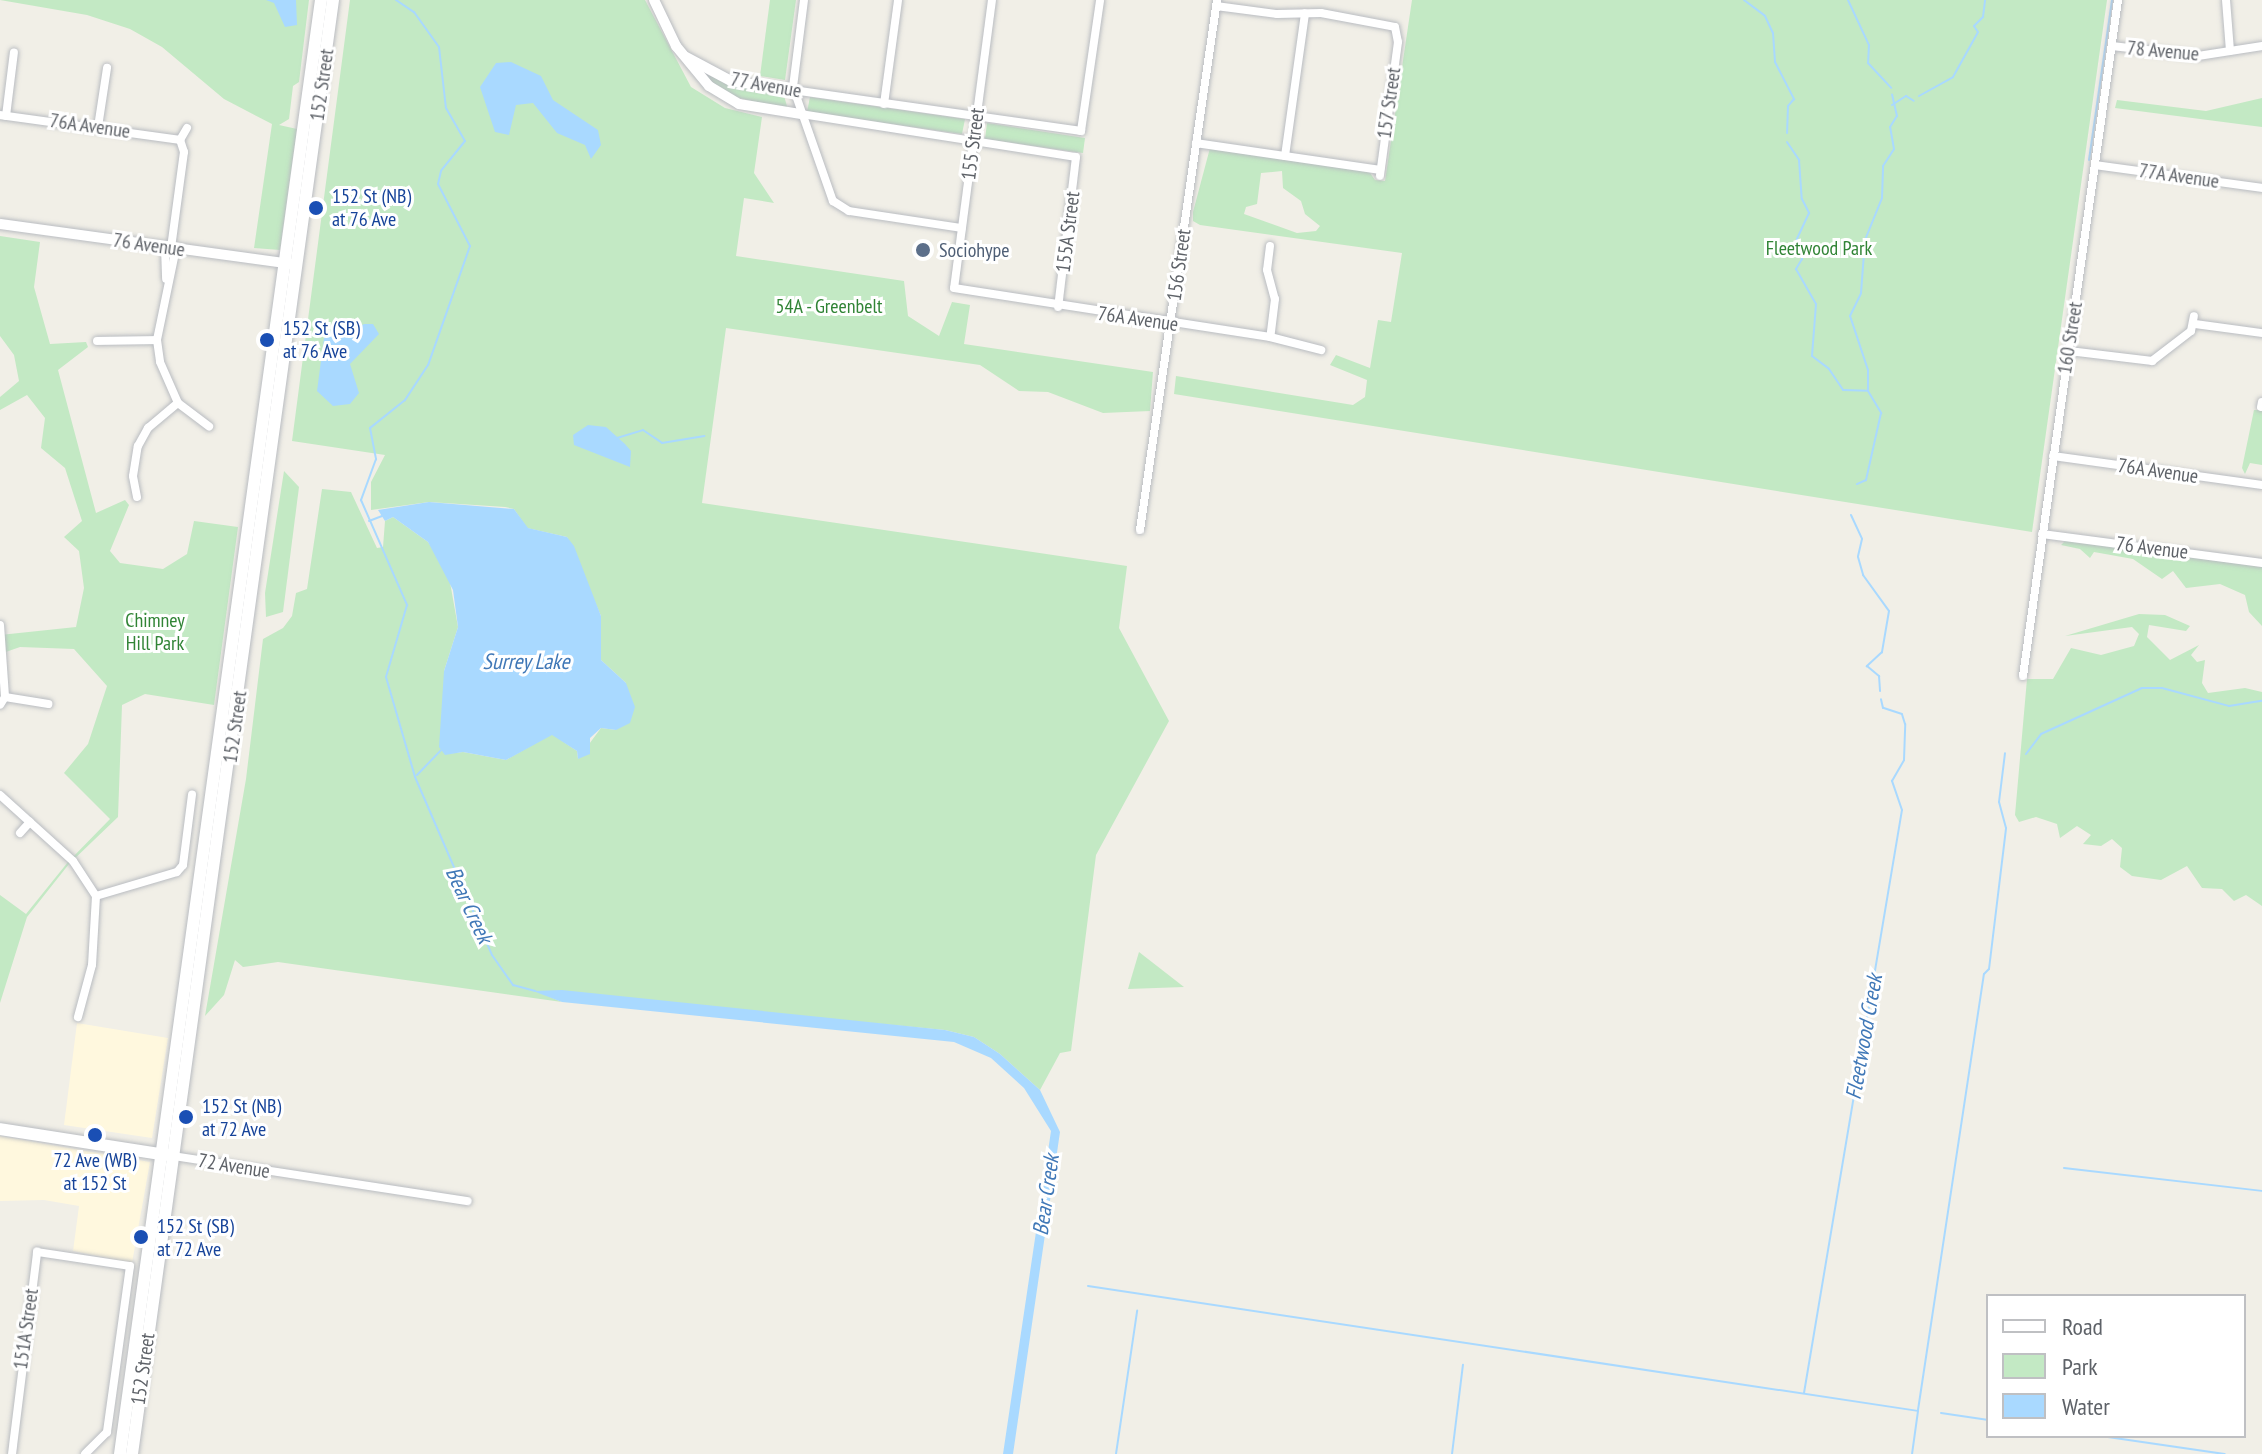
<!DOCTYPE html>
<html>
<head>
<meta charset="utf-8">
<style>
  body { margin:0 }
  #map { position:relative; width:2262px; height:1454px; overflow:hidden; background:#f1efe7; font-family:"PT Sans Narrow",sans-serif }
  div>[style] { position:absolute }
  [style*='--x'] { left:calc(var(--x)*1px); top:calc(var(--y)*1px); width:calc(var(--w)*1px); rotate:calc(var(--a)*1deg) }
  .commercial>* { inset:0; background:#fff8de }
  .green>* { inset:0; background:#c3e9c4 }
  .water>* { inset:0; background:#a9d9ff }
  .stream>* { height:2px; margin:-1px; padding:0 1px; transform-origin:1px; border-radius:1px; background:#a9d9ff }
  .roads { filter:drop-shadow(0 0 2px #b9bcc1) drop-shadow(0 0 2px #b9bcc1) }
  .minor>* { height:8px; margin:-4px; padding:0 4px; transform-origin:4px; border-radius:4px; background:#fff }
  .tertiary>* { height:10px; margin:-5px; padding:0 5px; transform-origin:5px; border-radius:5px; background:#fff }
  .secondary>* { height:12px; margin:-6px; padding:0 6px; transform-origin:6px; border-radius:6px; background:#fff }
  .dots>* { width:22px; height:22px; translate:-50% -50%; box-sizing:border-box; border:4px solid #fff; border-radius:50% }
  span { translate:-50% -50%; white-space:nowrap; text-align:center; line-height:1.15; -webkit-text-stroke:6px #fff; paint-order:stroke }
  .street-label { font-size:20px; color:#5e6268 }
  .transit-label { font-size:20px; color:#164399 }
  .left { translate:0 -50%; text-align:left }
  .park-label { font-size:20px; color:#318436 }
  .service-label { font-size:20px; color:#4e5e75 }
  .water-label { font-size:22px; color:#4078b7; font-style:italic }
  .legend { position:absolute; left:1986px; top:1294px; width:260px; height:144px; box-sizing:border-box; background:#fff; border:2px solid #bfc0c3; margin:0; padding:10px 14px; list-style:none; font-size:24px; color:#5e6268 }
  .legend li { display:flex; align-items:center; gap:16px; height:40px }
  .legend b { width:40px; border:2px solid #bfc0c3 }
</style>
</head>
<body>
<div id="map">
  <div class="commercial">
    <i style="clip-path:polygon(77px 1023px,168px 1038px,152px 1138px,64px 1125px)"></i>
    <i style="clip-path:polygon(0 1136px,150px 1162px,132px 1263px,73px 1251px,79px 1206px,44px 1200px,0 1201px)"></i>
  </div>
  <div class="green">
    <i style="clip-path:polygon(0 0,309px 0,299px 82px,293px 86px,289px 119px,279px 125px,297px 129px,280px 250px,254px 248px,272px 124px,224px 99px,162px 47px,130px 29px,87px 15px)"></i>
    <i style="clip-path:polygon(350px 0,645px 0,691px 87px,725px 108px,762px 117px,754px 173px,774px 203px,744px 198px,736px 256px,904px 281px,908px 316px,939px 336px,952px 302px,970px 305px,964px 344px,1153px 372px,1150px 411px,1103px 413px,1048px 392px,1019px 391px,980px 365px,726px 328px,702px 503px,1127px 566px,1119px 628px,1169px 721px,1096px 855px,1071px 1051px,1060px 1053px,1040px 1090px,1000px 1054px,974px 1037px,945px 1030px,536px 991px,562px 1002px,278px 962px,243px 967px,235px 960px,224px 995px,205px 1016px,246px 779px,263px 639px,283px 628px,292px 616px,296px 593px,307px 589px,322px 489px,351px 492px,377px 548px,383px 547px,385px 521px,393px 517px,428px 542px,448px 571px,458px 627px,444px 671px,445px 754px,463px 752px,506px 760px,552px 734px,577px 751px,578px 759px,601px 728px,616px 730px,626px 683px,601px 660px,601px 616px,567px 537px,527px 528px,514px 509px,505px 507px,429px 502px,371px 510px,371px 482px,385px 455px,292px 441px)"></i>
    <i style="clip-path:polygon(770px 0,796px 0,785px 80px,760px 76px)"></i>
    <i style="clip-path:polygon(evenodd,1412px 0,2107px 0,2032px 532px,1174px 394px,1176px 376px,1353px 405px,1365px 397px,1367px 380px,1330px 365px,1336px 355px,1370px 368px,1378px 320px,1391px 322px,1402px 253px,1200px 225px,1193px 221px,1193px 212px,1210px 148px,1368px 170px,1375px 180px,1385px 181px,1412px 0,1282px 171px,1283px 188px,1301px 201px,1305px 214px,1320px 226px,1316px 231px,1297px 233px,1244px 214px,1246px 207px,1257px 204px,1261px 173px,1282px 171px)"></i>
    <i style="clip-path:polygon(694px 67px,721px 81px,783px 92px,788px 110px,728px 95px)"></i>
    <i style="clip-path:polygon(810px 97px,965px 119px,962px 134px,807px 112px)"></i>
    <i style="clip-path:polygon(2262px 98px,2262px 127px,2115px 108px,2117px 100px,2206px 111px)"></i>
    <i style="clip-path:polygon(987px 123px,1085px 138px,1083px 153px,985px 139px)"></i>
    <i style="clip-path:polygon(0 236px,40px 242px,34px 287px,50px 344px,86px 342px,88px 347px,58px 370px,96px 513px,125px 500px,129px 505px,110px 551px,120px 563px,163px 569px,187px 554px,194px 521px,238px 527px,214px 705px,145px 694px,122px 705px,118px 817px,69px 864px,27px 917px,0 1003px,0 895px,26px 914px,68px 862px,110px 819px,64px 773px,88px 744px,107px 686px,74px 649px,20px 647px,0 654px,0 635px,76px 627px,84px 588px,79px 551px,64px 537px,82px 521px,65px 468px,41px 448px,45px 418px,27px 395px,0 410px,0 397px,19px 381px,14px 355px,0 336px)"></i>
    <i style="clip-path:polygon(2254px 410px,2262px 410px,2262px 465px,2250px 463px,2245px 474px,2242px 468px)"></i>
    <i style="clip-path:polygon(284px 471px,299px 487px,283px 612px,266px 617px,265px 593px)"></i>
    <i style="clip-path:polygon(2066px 540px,2262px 567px,2262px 626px,2249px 612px,2245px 595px,2220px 584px,2186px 588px,2173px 571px,2162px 579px,2133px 559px,2094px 552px,2090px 558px,2080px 549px,2061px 545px)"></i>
    <i style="clip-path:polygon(2139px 614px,2165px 615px,2190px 626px,2186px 631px,2149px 625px,2147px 637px,2170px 660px,2199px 645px,2191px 655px,2197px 662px,2205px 660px,2202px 683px,2208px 693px,2245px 688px,2262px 692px,2262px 906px,2246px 895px,2234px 901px,2222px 889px,2202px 888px,2187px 866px,2161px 880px,2132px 876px,2120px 867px,2122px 848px,2112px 839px,2101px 846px,2083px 844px,2091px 835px,2077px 826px,2060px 838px,2057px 824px,2036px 817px,2019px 822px,2015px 815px,2027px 679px,2053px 679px,2071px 648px,2101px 655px,2134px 646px,2139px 634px,2132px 627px,2065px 636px)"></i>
    <i style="clip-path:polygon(1139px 952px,1184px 987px,1128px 989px)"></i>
  </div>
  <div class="water">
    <i style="clip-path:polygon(266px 0,296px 0,297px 25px,285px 27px,274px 3px)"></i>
    <i style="clip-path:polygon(511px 62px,541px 76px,553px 100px,598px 130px,601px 145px,591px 159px,585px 145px,557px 133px,533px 103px,516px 105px,509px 135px,495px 132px,480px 87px,496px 63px)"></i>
    <i style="clip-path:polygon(364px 324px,373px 324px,379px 334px,350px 364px,359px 393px,350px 404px,333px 406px,317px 391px,324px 338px,329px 331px,349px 333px)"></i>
    <i style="clip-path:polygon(588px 425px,606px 427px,625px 444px,631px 451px,630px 467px,574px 445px,573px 435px)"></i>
    <i style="clip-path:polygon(429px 502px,514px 509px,528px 528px,567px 537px,574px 546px,601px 616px,601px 660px,626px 683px,635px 707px,630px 723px,616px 730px,601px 728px,590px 738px,590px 754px,578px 759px,577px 751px,552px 735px,506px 760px,463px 752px,445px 755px,439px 747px,444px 671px,458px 627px,453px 590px,428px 542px,393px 517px,385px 521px,378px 510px)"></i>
    <i style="clip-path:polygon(562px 990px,945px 1030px,974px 1037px,1000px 1054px,1040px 1090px,1060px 1132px,1013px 1454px,1003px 1454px,1051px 1131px,1024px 1088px,991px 1058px,954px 1042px,562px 1002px,533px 991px)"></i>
  </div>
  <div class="stream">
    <i style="--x:396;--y:0;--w:22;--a:34"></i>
    <i style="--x:414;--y:12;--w:43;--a:54.5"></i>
    <i style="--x:439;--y:47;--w:61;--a:83.5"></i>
    <i style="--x:446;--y:108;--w:38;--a:60"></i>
    <i style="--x:465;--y:141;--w:38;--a:129"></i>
    <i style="--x:441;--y:171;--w:13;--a:103"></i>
    <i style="--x:438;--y:184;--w:70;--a:62.7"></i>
    <i style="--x:470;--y:246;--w:126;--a:109.4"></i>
    <i style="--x:428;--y:365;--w:42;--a:123.3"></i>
    <i style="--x:405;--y:400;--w:45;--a:141.3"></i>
    <i style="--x:370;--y:428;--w:32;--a:79"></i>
    <i style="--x:376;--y:459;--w:44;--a:110.1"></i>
    <i style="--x:361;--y:500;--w:115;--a:66.3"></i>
    <i style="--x:407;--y:605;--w:75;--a:106.3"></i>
    <i style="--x:386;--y:677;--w:104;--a:73.8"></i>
    <i style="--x:415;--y:777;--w:194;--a:66.6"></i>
    <i style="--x:492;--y:955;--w:37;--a:55"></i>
    <i style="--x:513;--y:985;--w:23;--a:15"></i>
    <i style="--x:1744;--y:0;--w:26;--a:37"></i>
    <i style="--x:1765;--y:16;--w:19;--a:65"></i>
    <i style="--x:1773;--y:33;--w:29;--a:86"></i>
    <i style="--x:1775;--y:62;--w:42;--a:62.8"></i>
    <i style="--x:1794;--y:99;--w:9;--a:131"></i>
    <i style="--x:1788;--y:106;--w:27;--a:92"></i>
    <i style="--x:1848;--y:0;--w:50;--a:65"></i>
    <i style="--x:1869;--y:45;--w:18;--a:93"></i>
    <i style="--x:1868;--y:63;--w:34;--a:47"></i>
    <i style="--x:1919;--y:96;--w:39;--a:-29"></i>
    <i style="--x:1953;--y:77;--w:51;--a:-60.9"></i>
    <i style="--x:1978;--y:32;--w:7;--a:-124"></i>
    <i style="--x:1974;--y:26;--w:13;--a:-45"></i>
    <i style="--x:1983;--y:17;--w:17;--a:-83"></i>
    <i style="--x:1892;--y:105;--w:17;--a:-33"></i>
    <i style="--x:1906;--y:96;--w:9;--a:32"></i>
    <i style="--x:1787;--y:142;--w:22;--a:56"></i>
    <i style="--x:1799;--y:160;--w:39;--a:86"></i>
    <i style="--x:1802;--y:199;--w:16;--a:63"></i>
    <i style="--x:1809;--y:213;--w:29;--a:115"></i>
    <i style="--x:1797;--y:239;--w:21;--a:76"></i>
    <i style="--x:1802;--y:259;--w:12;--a:121"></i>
    <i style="--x:1796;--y:269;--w:40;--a:60.3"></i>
    <i style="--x:1816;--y:304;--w:52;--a:94.4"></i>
    <i style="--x:1812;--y:356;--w:21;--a:37"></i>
    <i style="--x:1829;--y:369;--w:25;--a:56"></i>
    <i style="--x:1843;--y:390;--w:25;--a:2"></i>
    <i style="--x:1868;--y:391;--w:26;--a:59"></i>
    <i style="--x:1881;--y:413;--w:69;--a:102.6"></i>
    <i style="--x:1866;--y:480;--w:10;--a:156"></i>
    <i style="--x:2089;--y:160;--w:162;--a:-81.8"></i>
    <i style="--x:1868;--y:391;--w:21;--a:-90"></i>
    <i style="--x:1868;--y:370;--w:57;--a:-108.4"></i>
    <i style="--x:1850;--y:316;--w:25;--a:-64"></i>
    <i style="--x:1861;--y:293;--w:53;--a:-85.7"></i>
    <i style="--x:1865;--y:240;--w:45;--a:-68"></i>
    <i style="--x:1882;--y:198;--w:32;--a:-88"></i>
    <i style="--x:1883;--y:166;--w:20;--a:-57"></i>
    <i style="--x:1894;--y:149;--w:22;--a:-100"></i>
    <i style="--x:1890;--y:127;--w:13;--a:-58"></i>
    <i style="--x:1897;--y:116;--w:22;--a:-103"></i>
    <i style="--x:617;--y:438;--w:27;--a:-17"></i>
    <i style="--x:643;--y:430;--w:23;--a:34"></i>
    <i style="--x:662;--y:443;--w:43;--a:-9.5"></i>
    <i style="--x:1851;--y:515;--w:26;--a:65"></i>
    <i style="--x:1862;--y:539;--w:18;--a:103"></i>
    <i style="--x:1858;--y:557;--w:19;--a:74"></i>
    <i style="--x:1863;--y:575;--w:44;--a:54.2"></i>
    <i style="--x:1889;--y:611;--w:42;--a:99.7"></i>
    <i style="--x:1882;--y:652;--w:21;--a:137"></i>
    <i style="--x:1867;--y:666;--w:16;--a:40"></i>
    <i style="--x:1879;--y:676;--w:15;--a:86"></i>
    <i style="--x:369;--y:521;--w:14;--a:-21"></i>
    <i style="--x:2026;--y:754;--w:25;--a:-53"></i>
    <i style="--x:2041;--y:734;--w:111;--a:-24.5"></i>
    <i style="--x:2142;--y:688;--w:20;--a:0"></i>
    <i style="--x:2162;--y:688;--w:69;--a:15"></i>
    <i style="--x:2229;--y:706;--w:33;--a:-9"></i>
    <i style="--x:417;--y:775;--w:35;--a:-46"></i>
    <i style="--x:2064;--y:1168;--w:199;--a:6.6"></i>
    <i style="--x:1088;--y:1286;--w:839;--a:8.56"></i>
    <i style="--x:1918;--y:1411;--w:43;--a:97.9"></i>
    <i style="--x:1804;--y:1393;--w:591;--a:-80.46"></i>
    <i style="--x:1902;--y:810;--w:31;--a:-109"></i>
    <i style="--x:1892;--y:781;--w:24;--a:-60"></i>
    <i style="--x:1904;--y:760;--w:36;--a:-88"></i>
    <i style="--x:1905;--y:724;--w:10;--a:-107"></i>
    <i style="--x:1902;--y:714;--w:20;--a:-162"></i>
    <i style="--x:1883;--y:708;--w:9;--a:-103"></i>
    <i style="--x:1918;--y:1410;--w:441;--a:-81.4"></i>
    <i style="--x:1984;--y:974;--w:7;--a:-45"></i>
    <i style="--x:1989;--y:969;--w:142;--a:-83.1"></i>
    <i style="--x:2006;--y:828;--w:27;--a:-105"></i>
    <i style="--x:1999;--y:802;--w:49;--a:-83"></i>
    <i style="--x:1941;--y:1413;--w:48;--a:8.5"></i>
    <i style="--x:2101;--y:1436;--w:125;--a:8.3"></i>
    <i style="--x:1116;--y:1454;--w:145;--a:-81.6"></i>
    <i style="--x:1452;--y:1454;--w:90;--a:-83"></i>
  </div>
  <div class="roads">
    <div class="minor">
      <i style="--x:804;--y:0;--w:88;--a:97.2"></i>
      <i style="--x:793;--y:87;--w:121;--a:70.7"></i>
      <i style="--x:833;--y:201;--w:19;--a:32"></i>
      <i style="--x:849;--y:211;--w:114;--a:8.6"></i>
      <i style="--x:992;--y:0;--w:290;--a:97.5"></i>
      <i style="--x:954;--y:288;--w:320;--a:8.8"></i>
      <i style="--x:1270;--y:337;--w:53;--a:14.3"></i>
      <i style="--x:2226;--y:0;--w:51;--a:85.5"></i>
      <i style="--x:1216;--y:6;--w:62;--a:7.5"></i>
      <i style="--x:1277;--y:14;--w:44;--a:-1.3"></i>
      <i style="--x:1321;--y:13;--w:75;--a:10.7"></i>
      <i style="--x:1395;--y:27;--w:15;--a:79"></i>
      <i style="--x:1398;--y:42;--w:135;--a:97.7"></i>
      <i style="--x:2112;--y:46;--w:87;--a:6.6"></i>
      <i style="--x:2198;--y:56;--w:65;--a:-8.9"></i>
      <i style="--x:793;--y:90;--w:291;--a:8.1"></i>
      <i style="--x:1081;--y:131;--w:132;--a:-81.7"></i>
      <i style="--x:884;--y:104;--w:105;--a:-82.3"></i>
      <i style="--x:801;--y:114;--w:278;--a:8.9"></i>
      <i style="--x:1076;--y:157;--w:151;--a:96.8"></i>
      <i style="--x:0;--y:115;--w:182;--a:7.9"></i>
      <i style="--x:6;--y:116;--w:64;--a:-82.9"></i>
      <i style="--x:98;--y:127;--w:60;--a:-81.3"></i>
      <i style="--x:180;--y:140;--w:14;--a:-60"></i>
      <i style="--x:1196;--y:143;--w:186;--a:8.3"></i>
      <i style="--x:1285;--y:156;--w:144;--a:-82"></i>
      <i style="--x:2095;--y:165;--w:169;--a:7.8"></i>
      <i style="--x:1270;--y:246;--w:24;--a:97"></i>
      <i style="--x:1267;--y:270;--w:30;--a:75"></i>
      <i style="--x:1275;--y:299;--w:38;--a:97"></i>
      <i style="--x:165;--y:247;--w:32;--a:88"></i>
      <i style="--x:171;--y:248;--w:97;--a:-82.3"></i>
      <i style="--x:184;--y:152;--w:13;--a:-108"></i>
      <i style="--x:176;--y:248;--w:94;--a:101.7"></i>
      <i style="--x:157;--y:340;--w:22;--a:82"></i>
      <i style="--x:160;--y:362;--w:45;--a:66.3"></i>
      <i style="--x:178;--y:403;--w:39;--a:37"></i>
      <i style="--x:2195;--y:324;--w:68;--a:7.7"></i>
      <i style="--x:97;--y:341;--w:60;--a:-1"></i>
      <i style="--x:2069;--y:351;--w:84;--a:6.9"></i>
      <i style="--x:2152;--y:361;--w:49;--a:-37.6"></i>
      <i style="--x:2191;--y:331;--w:15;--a:-79"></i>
      <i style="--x:2261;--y:407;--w:5;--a:-79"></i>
      <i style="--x:2053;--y:456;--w:211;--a:7.9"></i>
      <i style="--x:137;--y:497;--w:21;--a:-101"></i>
      <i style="--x:133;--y:476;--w:30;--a:-81"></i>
      <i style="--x:138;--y:446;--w:21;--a:-61"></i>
      <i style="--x:148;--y:428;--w:39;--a:-40"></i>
      <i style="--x:1140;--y:530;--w:536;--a:-81.73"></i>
      <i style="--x:2042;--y:534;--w:222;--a:7.5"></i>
      <i style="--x:0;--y:625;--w:72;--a:86"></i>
      <i style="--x:5;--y:697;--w:9;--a:122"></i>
      <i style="--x:2023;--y:676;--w:683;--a:-82"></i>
      <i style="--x:5;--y:697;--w:44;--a:9.2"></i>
      <i style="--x:0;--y:795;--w:98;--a:42.1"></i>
      <i style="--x:73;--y:861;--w:42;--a:56.7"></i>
      <i style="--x:96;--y:896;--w:69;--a:93.3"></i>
      <i style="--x:92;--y:965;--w:54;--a:105.1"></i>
      <i style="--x:20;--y:833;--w:15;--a:-48"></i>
      <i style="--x:96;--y:896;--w:84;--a:-16.5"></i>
      <i style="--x:177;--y:872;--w:9;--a:-49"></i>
      <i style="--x:183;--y:865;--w:71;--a:-82.7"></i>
      <i style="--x:173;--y:1156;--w:298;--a:8.7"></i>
      <i style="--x:12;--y:1454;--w:204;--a:-82.9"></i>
      <i style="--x:37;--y:1252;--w:94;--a:8.6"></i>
      <i style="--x:130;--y:1266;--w:168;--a:97.9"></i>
      <i style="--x:107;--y:1432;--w:31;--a:135"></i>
    </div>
    <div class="tertiary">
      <i style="--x:654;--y:0;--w:51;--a:64.4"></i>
      <i style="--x:676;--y:46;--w:52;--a:50.5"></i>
      <i style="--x:709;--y:86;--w:35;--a:31"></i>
      <i style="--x:739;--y:104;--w:63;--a:9.2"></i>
      <i style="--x:686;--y:57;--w:51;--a:28.1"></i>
      <i style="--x:731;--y:81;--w:63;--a:8.3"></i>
      <i style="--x:0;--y:224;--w:294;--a:7.8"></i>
    </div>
    <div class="secondary">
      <i style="--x:0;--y:1129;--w:168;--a:8.9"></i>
      <i style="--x:120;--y:1454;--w:1468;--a:-82.13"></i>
      <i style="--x:132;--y:1454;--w:1468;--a:-82.13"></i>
    </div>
  </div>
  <div class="dots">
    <i style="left:316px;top:208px;background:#1a4fb4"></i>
    <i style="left:923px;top:250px;background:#5c6f8a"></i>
    <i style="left:267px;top:340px;background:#1a4fb4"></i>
    <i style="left:186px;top:1117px;background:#1a4fb4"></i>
    <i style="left:95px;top:1135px;background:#1a4fb4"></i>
    <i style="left:141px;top:1237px;background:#1a4fb4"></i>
  </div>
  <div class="street-label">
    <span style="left:2163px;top:51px;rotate:5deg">78 Avenue</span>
    <span style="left:322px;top:85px;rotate:-82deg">152 Street</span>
    <span style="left:766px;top:85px;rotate:10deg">77 Avenue</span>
    <span style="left:1389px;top:103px;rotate:-82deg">157 Street</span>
    <span style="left:90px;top:126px;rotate:8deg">76A Avenue</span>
    <span style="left:973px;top:144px;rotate:-83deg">155 Street</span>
    <span style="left:2179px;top:176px;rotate:8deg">77A Avenue</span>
    <span style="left:1068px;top:232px;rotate:-83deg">155A Street</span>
    <span style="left:149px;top:245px;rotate:8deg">76 Avenue</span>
    <span style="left:1179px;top:265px;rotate:-82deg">156 Street</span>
    <span style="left:1138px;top:319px;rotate:8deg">76A Avenue</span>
    <span style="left:2070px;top:338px;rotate:-81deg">160 Street</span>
    <span style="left:2158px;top:471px;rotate:8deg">76A Avenue</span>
    <span style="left:2152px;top:548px;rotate:7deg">76 Avenue</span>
    <span style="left:235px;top:727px;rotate:-82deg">152 Street</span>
    <span style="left:234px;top:1166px;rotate:9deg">72 Avenue</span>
    <span style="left:26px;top:1329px;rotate:-82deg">151A Street</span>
    <span style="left:143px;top:1369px;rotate:-82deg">152 Street</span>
  </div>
  <div class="transit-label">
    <span class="left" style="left:332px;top:208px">152 St (NB)<br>at 76 Ave</span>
    <span class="left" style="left:283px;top:340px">152 St (SB)<br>at 76 Ave</span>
    <span class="left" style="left:202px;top:1118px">152 St (NB)<br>at 72 Ave</span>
    <span style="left:95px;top:1172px">72 Ave (WB)<br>at 152 St</span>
    <span class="left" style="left:157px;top:1238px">152 St (SB)<br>at 72 Ave</span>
  </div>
  <div class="park-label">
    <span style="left:1819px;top:248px">Fleetwood Park</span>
    <span style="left:829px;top:306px">54A - Greenbelt</span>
    <span style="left:155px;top:632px">Chimney<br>Hill Park</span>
  </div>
  <div class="service-label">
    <span class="left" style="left:939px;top:250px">Sociohype</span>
  </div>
  <div class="water-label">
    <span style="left:526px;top:662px">Surrey Lake</span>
    <span style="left:469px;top:905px;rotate:65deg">Bear Creek</span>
    <span style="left:1864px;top:1037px;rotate:-80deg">Fleetwood Creek</span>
    <span style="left:1046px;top:1195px;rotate:-82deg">Bear Creek</span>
  </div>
  <ul class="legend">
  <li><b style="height:10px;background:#fff"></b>Road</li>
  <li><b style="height:22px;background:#c3e9c4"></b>Park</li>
  <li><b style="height:22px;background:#a9d9ff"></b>Water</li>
  </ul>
</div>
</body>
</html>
